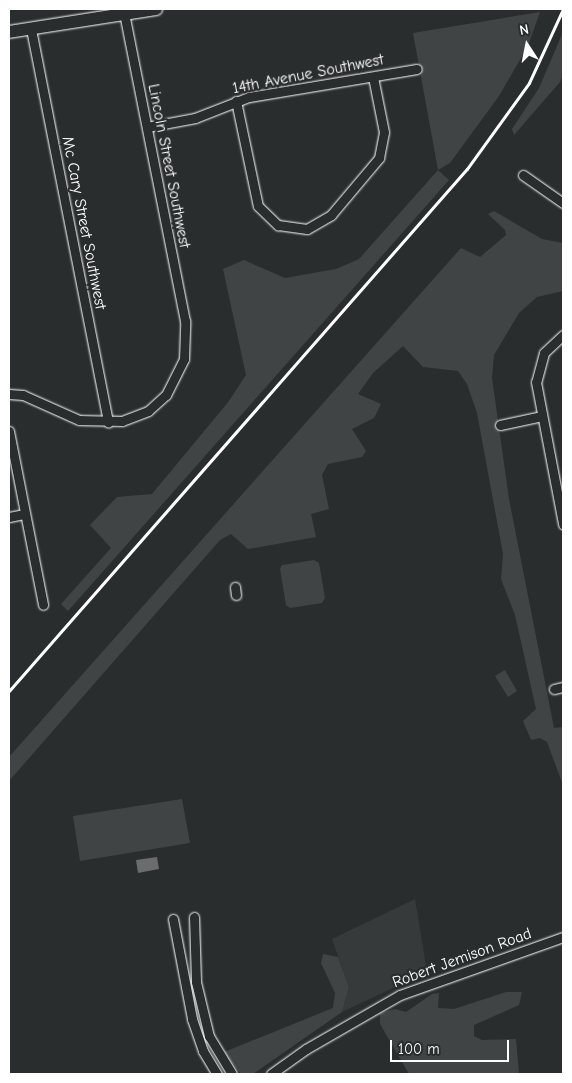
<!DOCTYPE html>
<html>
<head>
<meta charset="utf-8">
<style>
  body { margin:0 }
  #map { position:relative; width:572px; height:1083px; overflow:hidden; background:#2a2d2e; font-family:"Comic Neue",sans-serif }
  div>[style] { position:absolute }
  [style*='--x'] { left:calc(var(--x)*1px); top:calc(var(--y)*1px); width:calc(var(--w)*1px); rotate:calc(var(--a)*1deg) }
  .built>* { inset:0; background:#373a3b }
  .green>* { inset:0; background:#414445 }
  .water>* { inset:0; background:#6a6c6d }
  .roads { filter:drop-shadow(0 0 1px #fff) drop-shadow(0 0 1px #fff) }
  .street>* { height:9px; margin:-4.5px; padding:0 4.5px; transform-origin:4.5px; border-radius:4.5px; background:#2a2d2e }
  .secondary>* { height:12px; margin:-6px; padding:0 6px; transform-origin:6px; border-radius:6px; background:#2a2d2e }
  .rail>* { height:2.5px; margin:-1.25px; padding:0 1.25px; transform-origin:1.25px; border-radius:1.25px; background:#fff }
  span { translate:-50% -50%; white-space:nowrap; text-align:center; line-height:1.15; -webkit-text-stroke:4.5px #2a2d2e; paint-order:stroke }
  .street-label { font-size:16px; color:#fff }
  .frame { position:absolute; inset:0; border:10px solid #fff; pointer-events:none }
  .north { position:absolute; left:502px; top:20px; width:50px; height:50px; -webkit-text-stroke:4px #2a2d2e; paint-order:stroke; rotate:349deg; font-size:14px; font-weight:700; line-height:20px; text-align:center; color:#fff }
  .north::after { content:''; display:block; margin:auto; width:18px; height:22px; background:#fff; clip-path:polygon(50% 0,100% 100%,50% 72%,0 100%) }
  .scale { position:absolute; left:390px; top:1040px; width:119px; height:22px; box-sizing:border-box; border:2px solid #fff; border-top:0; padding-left:6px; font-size:15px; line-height:18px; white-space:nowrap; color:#fff; -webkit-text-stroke:4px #2a2d2e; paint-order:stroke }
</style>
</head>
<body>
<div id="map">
  <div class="built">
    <i style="clip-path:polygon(415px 899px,427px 972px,342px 1012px,349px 987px,332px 939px)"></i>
  </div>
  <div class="green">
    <i style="clip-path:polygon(540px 12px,528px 46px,499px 96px,450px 163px,438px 170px,449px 180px,68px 611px,61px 604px,111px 548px,90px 525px,117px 497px,152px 494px,229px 401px,246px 375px,223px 269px,244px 260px,285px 278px,336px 269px,359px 259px,438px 170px,413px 33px)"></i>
    <i style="clip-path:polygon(563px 32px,563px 75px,560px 82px,514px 135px,512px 129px,539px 88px)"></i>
    <i style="clip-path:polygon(494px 211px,542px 239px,563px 243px,563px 291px,537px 297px,519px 313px,494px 355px,492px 378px,509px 499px,554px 728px,563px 727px,563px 785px,547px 742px,540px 738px,531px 740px,523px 721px,536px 709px,515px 615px,501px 579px,503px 554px,477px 413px,467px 384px,458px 371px,423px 367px,403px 346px,373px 373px,358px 394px,381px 404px,374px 418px,352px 429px,366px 451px,362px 457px,328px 464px,322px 475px,329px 509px,311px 514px,316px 537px,248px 549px,231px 534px,220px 540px,9px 781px,9px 757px,461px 248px,480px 257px,506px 235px,505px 230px,488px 214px)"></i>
    <i style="clip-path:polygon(314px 560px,319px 563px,325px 598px,322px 603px,290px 608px,286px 605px,280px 569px,282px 565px)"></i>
    <i style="clip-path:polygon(505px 670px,517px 691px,508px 697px,495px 676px)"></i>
    <i style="clip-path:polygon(182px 799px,190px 843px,80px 861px,73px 816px)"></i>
    <i style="clip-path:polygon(323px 954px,338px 957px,349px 987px,342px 1012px,253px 1074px,241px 1074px,224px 1052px,333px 1008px,335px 993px,321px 963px)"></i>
    <i style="clip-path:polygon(506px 992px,522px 992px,519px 1005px,474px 1025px,474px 1036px,482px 1040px,516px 1039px,519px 1074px,409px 1074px,380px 1024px,380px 1013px,395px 1009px,406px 1012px,432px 994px,439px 993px,438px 1008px,454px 1009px)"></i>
  </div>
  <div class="water">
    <i style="clip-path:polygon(157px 857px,159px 869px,138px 873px,136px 860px)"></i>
  </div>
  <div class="roads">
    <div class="street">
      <i style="--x:31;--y:29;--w:401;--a:78.9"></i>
      <i style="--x:236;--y:101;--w:107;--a:78.2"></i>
      <i style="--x:258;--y:206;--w:28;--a:44"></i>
      <i style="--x:278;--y:225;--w:29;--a:8"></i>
      <i style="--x:307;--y:229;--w:28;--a:-30"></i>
      <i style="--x:331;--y:215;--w:75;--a:-49.9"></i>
      <i style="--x:379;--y:158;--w:26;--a:-79"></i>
      <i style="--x:384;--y:132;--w:56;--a:-101.3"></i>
      <i style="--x:147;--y:127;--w:49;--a:-10.6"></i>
      <i style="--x:195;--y:118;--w:58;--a:-21.3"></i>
      <i style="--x:249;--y:97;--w:170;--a:-9.5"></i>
      <i style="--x:523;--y:175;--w:49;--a:35"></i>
      <i style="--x:563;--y:335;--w:26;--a:137"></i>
      <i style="--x:544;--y:353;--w:30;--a:105"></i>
      <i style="--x:536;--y:382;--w:145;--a:79.2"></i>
      <i style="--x:9;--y:394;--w:14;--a:4"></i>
      <i style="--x:23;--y:395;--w:61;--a:24.1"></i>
      <i style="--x:79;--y:420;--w:43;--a:1.3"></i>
      <i style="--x:122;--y:421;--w:28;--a:-21"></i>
      <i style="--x:148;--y:411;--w:24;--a:-42"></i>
      <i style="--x:166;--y:395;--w:40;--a:-63.4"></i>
      <i style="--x:184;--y:359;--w:38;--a:-88"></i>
      <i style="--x:185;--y:321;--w:313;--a:-101.2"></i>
      <i style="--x:500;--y:425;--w:43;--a:-12.1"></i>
      <i style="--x:9;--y:431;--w:177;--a:78.9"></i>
      <i style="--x:9;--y:517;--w:16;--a:-11"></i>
      <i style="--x:235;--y:587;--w:8;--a:83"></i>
      <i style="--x:554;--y:689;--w:9;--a:-13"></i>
      <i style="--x:194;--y:917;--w:65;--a:88.2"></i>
      <i style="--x:196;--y:982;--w:56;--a:76.5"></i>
      <i style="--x:209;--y:1036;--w:44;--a:58.8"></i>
      <i style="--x:173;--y:919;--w:102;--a:79.2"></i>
      <i style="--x:192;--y:1019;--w:34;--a:71"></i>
      <i style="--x:203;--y:1051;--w:27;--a:59"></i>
      <i style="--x:271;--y:1074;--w:43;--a:-35.5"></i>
      <i style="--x:306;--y:1049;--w:108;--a:-29.9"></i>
      <i style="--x:400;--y:995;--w:173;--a:-19.6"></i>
    </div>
    <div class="secondary">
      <i style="--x:9;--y:32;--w:149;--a:-8.9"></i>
    </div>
  </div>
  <div class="rail">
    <i style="--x:9;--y:691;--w:694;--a:-48.74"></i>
    <i style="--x:467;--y:169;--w:106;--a:-54.2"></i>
    <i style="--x:529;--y:83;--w:81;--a:-65.3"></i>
  </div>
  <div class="street-label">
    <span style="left:308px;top:74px;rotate:-11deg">14th Avenue Southwest</span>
    <span style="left:169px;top:166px;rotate:79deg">Lincoln Street Southwest</span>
    <span style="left:84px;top:223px;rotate:79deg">Mc Cary Street Southwest</span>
    <span style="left:462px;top:958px;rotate:-20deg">Robert Jemison Road</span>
  </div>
  <div class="frame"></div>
  <div class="north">N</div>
  <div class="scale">100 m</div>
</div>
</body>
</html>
